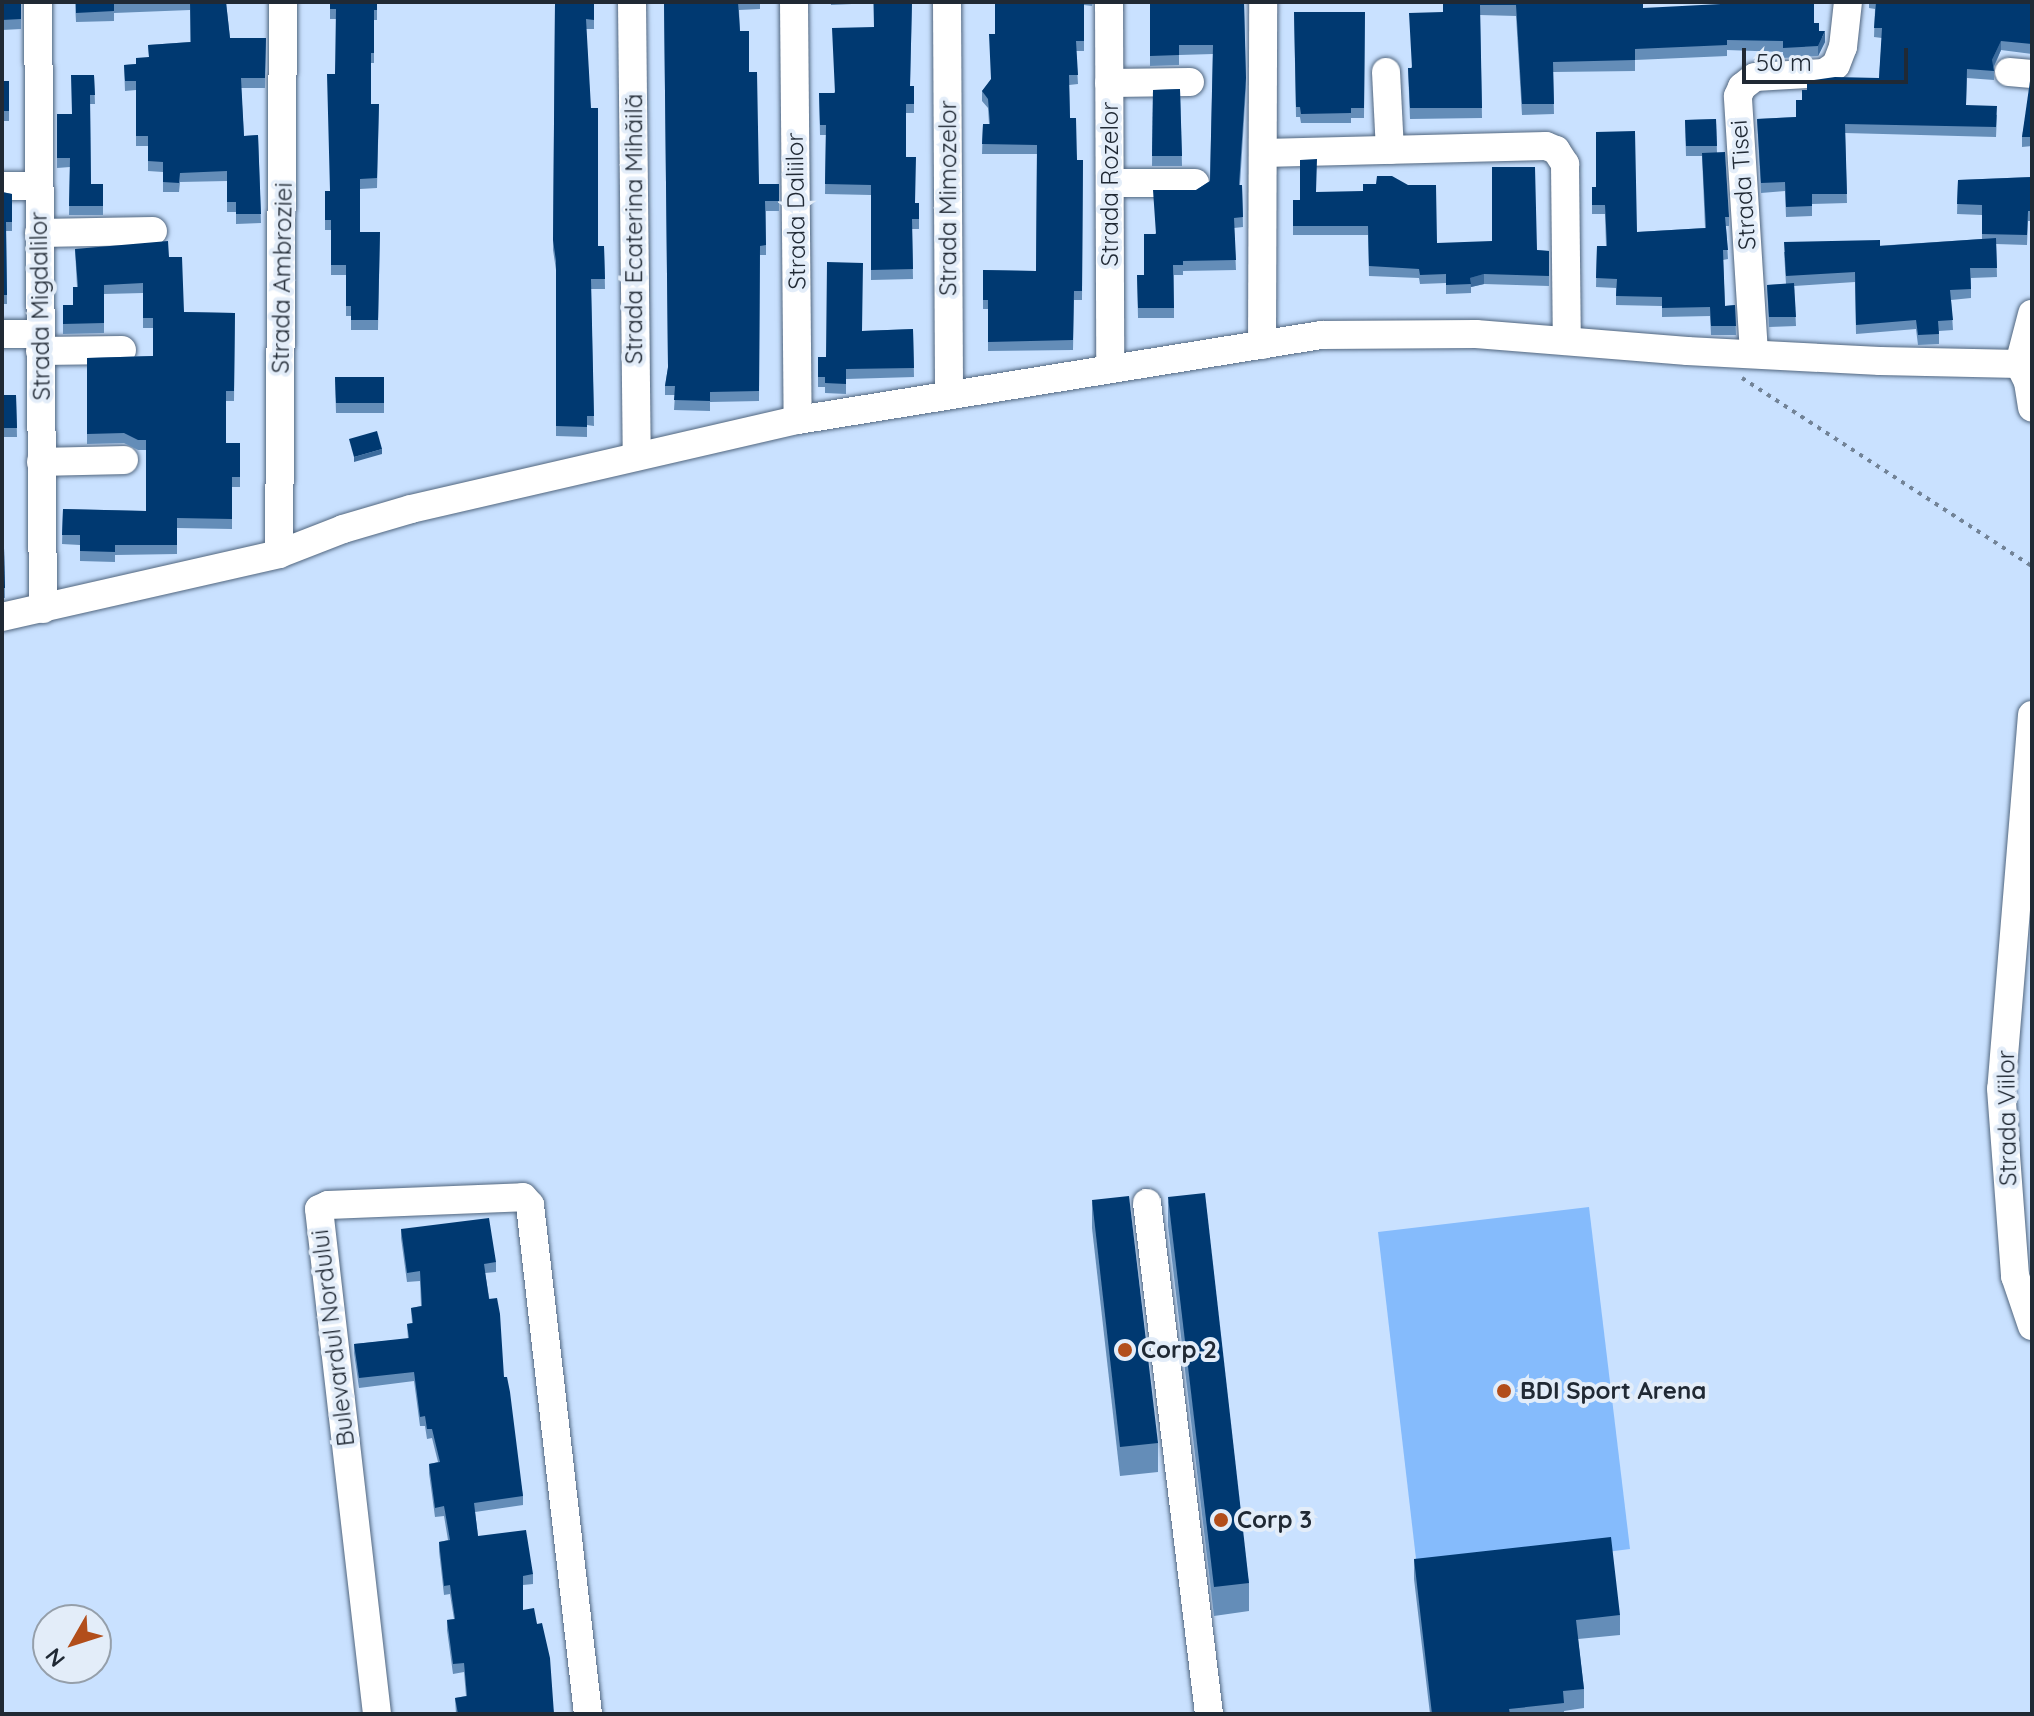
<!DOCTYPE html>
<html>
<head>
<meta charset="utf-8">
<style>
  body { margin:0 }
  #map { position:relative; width:2034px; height:1716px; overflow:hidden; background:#c9e1ff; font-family:Quicksand,sans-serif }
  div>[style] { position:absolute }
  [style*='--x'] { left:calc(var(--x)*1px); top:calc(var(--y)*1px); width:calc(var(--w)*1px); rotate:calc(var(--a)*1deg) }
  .green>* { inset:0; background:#85bbfc }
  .path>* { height:4px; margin-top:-2px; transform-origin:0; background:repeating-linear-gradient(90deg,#728397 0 4px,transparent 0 10px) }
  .roads { filter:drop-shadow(0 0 2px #51667f) drop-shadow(0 0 2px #51667f) }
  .minor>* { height:28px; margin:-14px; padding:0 14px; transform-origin:14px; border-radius:14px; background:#fff }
  .wall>* { inset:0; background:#648db8 }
  .shaded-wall>* { inset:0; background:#3c6b9c }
  .building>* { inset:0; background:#003971 }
  .dots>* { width:22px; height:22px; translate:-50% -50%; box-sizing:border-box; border:4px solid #e3edf9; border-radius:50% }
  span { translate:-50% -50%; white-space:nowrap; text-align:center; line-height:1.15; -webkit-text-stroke:8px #e3edf9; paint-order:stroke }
  .street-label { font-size:24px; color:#202934 }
  .poi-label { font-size:24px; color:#202934; font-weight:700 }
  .left { translate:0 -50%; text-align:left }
  .frame { position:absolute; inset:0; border:4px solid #202934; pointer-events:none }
  .north { position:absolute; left:32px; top:1604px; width:80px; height:80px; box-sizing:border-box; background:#e3edf9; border:2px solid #959faa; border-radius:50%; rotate:231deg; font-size:22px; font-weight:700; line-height:32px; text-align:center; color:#202934 }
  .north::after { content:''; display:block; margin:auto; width:28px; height:36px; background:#b24e1b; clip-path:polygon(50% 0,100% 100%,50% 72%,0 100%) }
  .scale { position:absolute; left:1742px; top:48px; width:166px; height:36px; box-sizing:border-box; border:4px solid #202934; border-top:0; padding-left:10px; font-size:24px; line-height:28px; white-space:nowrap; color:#202934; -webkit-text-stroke:6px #e3edf9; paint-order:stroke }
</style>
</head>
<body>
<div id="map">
  <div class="green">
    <i style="clip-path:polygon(1589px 1207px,1630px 1549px,1418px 1576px,1378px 1232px)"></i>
  </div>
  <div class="path">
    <i style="--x:1742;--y:378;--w:346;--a:33"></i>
  </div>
  <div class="roads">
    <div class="minor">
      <i style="--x:38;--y:2;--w:607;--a:89.53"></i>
      <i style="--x:632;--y:2;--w:454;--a:89.4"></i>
      <i style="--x:794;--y:2;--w:418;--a:89.5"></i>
      <i style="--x:947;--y:2;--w:392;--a:89.7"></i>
      <i style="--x:1109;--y:2;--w:364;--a:89.8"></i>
      <i style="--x:1386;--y:72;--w:78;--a:87.1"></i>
      <i style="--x:2009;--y:72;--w:23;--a:5"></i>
      <i style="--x:1109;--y:83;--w:81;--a:-0.7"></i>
      <i style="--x:1263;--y:153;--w:283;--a:-1.4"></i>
      <i style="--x:1546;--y:146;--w:11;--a:22"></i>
      <i style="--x:1556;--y:150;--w:17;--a:57"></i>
      <i style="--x:1565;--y:164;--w:177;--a:89.4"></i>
      <i style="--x:1110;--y:183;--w:85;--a:0"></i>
      <i style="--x:2;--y:186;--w:36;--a:0"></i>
      <i style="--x:39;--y:233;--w:114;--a:-1"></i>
      <i style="--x:2;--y:334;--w:38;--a:0"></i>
      <i style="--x:1262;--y:345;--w:343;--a:-89.8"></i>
      <i style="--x:40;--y:351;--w:82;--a:-0.7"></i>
      <i style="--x:1754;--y:353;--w:257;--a:-93.6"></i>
      <i style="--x:1738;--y:96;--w:10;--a:-66"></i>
      <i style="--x:1742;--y:87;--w:16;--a:-38"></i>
      <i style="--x:1755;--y:77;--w:69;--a:-3.3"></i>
      <i style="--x:1824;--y:73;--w:14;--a:-34"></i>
      <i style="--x:1836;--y:65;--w:19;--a:-69"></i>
      <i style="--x:1843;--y:47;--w:45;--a:-83.7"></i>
      <i style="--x:2019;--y:364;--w:52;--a:-75.4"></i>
      <i style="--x:2019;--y:364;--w:20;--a:63"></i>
      <i style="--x:2028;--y:382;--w:26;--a:81"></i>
      <i style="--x:41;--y:462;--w:83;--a:-1.4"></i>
      <i style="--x:279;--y:554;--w:552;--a:-89.58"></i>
      <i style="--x:2;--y:617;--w:284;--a:-12.8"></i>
      <i style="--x:279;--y:554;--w:69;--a:-21.3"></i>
      <i style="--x:343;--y:529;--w:71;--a:-16.4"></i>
      <i style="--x:411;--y:509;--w:397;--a:-13"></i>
      <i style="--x:798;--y:420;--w:530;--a:-9.23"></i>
      <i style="--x:1321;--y:335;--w:155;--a:-0.4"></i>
      <i style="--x:1476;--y:334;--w:212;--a:4.6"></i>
      <i style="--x:1687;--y:351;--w:193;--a:3"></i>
      <i style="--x:1880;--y:361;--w:139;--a:1.2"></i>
      <i style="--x:2032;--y:715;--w:375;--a:94.7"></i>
      <i style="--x:2001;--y:1089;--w:188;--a:85.7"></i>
      <i style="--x:2015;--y:1276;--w:53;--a:71.2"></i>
      <i style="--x:1147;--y:1203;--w:515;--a:83.08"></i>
      <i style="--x:377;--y:1714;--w:508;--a:-96.55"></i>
      <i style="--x:319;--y:1209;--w:10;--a:-24"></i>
      <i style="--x:328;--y:1205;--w:195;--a:-2.3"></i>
      <i style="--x:523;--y:1197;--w:11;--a:49"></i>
      <i style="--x:530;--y:1205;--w:512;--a:83.5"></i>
    </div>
  </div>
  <div class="wall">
    <i style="clip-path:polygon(2px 2px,21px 2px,21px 29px,2px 30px)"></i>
    <i style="clip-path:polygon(75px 2px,226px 2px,230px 38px,266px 38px,265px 88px,241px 88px,244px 136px,258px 135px,261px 223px,236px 224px,236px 212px,227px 212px,227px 181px,180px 182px,179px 192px,163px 192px,163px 172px,148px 171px,148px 146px,136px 146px,136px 90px,125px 91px,124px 65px,136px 64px,149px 57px,148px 45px,190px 42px,190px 10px,114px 13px,114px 21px,76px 22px)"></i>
    <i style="clip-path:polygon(330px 2px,377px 2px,377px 20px,374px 20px,374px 63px,371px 63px,371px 104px,379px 104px,377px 188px,360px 189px,360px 232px,380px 232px,378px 330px,351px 330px,351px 316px,346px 316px,346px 275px,331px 275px,331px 230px,325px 230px,325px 191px,330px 191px,336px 61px,336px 19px,330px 19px)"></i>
    <i style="clip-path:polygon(555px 2px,594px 2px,594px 29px,586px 29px,598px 246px,604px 246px,605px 289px,591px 289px,594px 426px,587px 425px,587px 437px,556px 436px,556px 270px,553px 250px)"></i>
    <i style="clip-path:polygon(664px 2px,760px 2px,760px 9px,739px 10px,740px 31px,749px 72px,759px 184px,779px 184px,779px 211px,766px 211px,766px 255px,760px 255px,759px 401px,710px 402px,710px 411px,674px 410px,675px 395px,665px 395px,665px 386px,668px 368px)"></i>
    <i style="clip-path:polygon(831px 2px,912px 2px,910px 86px,914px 86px,914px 113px,906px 113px,906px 157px,915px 203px,919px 203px,919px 229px,912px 229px,913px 279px,871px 280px,871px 195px,825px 194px,826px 135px,820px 135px,819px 93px,834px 93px,874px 27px,873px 3px,831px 5px)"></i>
    <i style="clip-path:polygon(995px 2px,1093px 2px,1092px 6px,1084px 5px,1084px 51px,1076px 51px,1078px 84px,1069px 85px,1070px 118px,1077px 160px,1083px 160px,1082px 300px,1074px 300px,1073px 350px,988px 351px,988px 309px,983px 309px,983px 270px,1036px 271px,1037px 154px,982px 154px,983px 124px,989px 124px,988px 108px,982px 101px,982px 91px,991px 80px,995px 34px)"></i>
    <i style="clip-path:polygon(1150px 2px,1244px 2px,1246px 88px,1240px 185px,1242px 185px,1243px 227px,1234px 228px,1236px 270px,1183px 271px,1183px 275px,1174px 275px,1174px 318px,1138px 318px,1137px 275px,1144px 275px,1155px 234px,1196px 190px,1210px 181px,1213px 54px,1179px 55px,1179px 65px,1150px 66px)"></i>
    <i style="clip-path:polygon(1443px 2px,1643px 8px,1814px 23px,1825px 42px,1818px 56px,1783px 58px,1783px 52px,1727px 50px,1727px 56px,1635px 60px,1635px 71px,1553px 72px,1554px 114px,1522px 115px,1516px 16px,1480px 15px,1482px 118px,1410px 119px,1408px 68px,1411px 68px,1443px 12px)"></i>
    <i style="clip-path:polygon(1869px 2px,2032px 2px,2032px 54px,2001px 50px,1994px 67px,1994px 80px,1967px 78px,1966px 105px,1997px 115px,1996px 137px,1845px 133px,1847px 203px,1812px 204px,1812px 216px,1786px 217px,1785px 191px,1761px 193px,1757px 119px,1796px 117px,1802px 100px,1879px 78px,1882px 38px,1874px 37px,1875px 9px,1869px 8px)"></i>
    <i style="clip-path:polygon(1294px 12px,1365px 12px,1364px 118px,1351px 118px,1351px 123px,1301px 123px,1300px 117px,1296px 117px)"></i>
    <i style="clip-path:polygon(94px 75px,95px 104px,90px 104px,91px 184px,103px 184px,103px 215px,69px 215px,70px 167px,57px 168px,57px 114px,72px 114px)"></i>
    <i style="clip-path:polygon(2px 81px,9px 81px,9px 121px,3px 121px,4px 169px)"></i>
    <i style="clip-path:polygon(2032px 81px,2032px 146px,2022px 147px,2022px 137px)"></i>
    <i style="clip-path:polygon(1180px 89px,1182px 166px,1152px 166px,1153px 90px)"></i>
    <i style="clip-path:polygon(1716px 119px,1717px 153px,1729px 217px,1729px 226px,1726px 226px,1728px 259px,1723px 260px,1725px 306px,1735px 305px,1736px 335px,1711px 335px,1710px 316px,1662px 317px,1662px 306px,1616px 305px,1616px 288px,1596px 287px,1597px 246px,1606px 246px,1605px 214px,1592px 214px,1592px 187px,1637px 232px,1705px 228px,1702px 156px,1686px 156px,1685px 120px)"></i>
    <i style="clip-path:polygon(2032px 177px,2032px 221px,2028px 221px,2027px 245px,1996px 244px,1997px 277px,1971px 278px,1971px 298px,1951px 300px,1953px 330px,1939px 331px,1939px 344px,1918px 345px,1916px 329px,1856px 334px,1855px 282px,1794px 286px,1796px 326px,1769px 327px,1767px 285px,1786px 284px,1784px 252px,1982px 239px,1982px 215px,1957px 214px,1958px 180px)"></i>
    <i style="clip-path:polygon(2px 192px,12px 194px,12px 231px,6px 231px,7px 304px,2px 304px)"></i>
    <i style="clip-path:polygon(1317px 192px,1437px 243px,1549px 251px,1549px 286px,1484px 284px,1471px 287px,1471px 293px,1446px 294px,1446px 283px,1420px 284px,1419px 278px,1369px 276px,1368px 235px,1293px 235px,1293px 200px,1300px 200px)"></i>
    <i style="clip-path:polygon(75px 249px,169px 257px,184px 312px,235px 313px,234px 401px,226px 401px,226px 443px,240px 443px,240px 487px,232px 487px,232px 529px,177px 528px,177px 554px,115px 555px,115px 562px,80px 561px,80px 545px,62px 544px,63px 509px,146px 511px,146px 450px,138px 450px,124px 443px,87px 444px,87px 358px,153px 356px,153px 328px,143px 328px,143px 293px,104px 294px,104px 333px,63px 334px,63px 305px,73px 305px,77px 287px)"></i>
    <i style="clip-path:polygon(913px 329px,914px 377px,846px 379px,846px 394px,825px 393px,825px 387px,818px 387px,818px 377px,826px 357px,862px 331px)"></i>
    <i style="clip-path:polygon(335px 377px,384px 377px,384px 413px,336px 413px)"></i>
    <i style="clip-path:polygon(2px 395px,16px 395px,17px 437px,2px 437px)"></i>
    <i style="clip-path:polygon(2px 548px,4px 548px,5px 598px,2px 598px)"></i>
    <i style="clip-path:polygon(1168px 1197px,1249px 1583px,1249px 1611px,1214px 1616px,1168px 1226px)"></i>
    <i style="clip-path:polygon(1092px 1200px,1158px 1443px,1158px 1472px,1120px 1476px,1092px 1228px)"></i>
    <i style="clip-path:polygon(401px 1229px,496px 1262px,496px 1272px,485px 1273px,523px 1496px,523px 1505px,475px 1512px,478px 1536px,533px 1574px,533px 1584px,523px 1585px,523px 1610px,537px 1624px,554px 1714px,456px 1714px,455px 1698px,466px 1696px,464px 1672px,453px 1674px,447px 1630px,447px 1620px,454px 1619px,450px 1594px,444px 1595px,439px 1551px,439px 1542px,448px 1540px,444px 1516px,435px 1517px,429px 1473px,429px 1464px,438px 1462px,432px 1438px,427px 1439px,425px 1426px,420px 1426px,414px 1381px,359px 1388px,354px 1353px,354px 1344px,408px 1339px,407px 1324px,412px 1323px,411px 1308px,421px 1306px,420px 1281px,407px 1282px,401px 1238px)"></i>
    <i style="clip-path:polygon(1414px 1559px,1620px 1615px,1620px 1635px,1578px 1639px,1584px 1689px,1584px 1708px,1564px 1711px,1564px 1714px,1430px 1714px,1414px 1579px)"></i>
  </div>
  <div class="shaded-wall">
    <i style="clip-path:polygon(1825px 31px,1825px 42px,1818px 56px,1818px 46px)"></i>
    <i style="clip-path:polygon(2001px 41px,2001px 50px,1992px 70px,1992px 60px)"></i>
    <i style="clip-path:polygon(1484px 274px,1484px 284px,1471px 287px,1470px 278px)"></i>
    <i style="clip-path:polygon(382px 449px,382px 454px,354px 462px,354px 457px)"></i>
  </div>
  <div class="building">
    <i style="clip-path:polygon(2px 2px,21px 2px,21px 19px,2px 20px)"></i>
    <i style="clip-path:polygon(76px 2px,143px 2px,114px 3px,114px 11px,76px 13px)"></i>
    <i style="clip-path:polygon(190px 2px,226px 2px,230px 38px,266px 38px,265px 78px,241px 78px,244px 136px,258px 135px,261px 214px,236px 214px,236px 202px,227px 202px,227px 171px,180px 173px,179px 183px,163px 182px,163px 162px,148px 161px,148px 136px,136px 136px,136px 81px,125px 81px,124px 65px,136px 64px,136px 58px,149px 57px,148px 45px,191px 42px)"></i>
    <i style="clip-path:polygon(330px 2px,377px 2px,377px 10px,374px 10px,374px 53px,371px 53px,371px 104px,379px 104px,377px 178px,360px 179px,360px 232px,380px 232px,378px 320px,351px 320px,351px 306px,346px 306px,346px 265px,331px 265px,331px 220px,325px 220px,325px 191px,330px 191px,327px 74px,335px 74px,336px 9px,330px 9px)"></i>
    <i style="clip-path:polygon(555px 2px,594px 2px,594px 20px,586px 19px,591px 108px,598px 108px,598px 246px,604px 246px,605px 279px,591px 279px,594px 416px,587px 416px,587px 427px,556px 426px,556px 261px,553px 240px)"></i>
    <i style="clip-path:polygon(664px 2px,738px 2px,740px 31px,749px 31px,749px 72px,757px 72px,759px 184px,779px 184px,779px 201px,765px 201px,766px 245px,760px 246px,759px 391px,710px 392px,710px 401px,674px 400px,675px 386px,665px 386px,668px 367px)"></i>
    <i style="clip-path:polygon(874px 2px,912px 2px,910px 86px,914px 86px,914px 104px,906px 104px,906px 157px,916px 157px,915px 203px,919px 203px,919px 219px,912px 219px,913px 269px,871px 270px,871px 185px,825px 184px,826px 125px,820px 125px,819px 93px,835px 93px,832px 28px,874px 27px)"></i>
    <i style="clip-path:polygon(995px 2px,1084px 2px,1084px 41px,1076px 41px,1078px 75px,1069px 75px,1070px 118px,1076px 118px,1077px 160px,1083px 160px,1082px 291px,1074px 291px,1073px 340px,988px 342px,988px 300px,983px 300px,983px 270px,1036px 271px,1037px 145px,982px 144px,983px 124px,990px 124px,988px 99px,982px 91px,991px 79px,989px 34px,995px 34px)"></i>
    <i style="clip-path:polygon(1150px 2px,1244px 2px,1246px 78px,1239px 185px,1242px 185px,1243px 217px,1234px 218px,1236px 260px,1183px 261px,1183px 265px,1173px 265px,1174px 308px,1138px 308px,1137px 275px,1144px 275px,1144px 234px,1156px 234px,1153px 190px,1196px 190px,1210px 181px,1213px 45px,1179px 45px,1179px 55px,1150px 56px)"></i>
    <i style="clip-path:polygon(1443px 2px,1643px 2px,1643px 8px,1721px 4px,1721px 2px,1814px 2px,1814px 23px,1819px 23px,1819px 31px,1825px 31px,1818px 46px,1783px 48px,1783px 41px,1727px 40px,1727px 45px,1635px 49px,1635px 60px,1553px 62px,1554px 104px,1522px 104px,1516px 5px,1480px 5px,1482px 108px,1410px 108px,1408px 68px,1412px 68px,1409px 13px,1443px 12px)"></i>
    <i style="clip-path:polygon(1876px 2px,2032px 2px,2032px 44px,2001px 41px,1992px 60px,1994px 71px,1967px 69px,1966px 105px,1997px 106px,1996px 127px,1845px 124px,1847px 194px,1812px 194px,1812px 206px,1786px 207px,1785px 182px,1761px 183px,1757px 119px,1796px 117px,1796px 100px,1802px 100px,1802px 90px,1807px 90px,1807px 81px,1835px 77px,1879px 78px,1882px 28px,1874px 28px)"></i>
    <i style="clip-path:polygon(1294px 12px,1365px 12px,1364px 108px,1351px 108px,1351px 113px,1301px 114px,1300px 107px,1296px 107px)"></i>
    <i style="clip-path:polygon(71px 75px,94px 75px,95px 95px,90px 95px,91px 184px,103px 184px,103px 206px,69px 206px,70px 158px,57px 158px,57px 114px,72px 114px)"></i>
    <i style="clip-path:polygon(2px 81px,9px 81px,9px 111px,3px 111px,4px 160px,2px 160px)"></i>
    <i style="clip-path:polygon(2030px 81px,2032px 81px,2032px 137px,2022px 137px)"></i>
    <i style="clip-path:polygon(1180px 89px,1182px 156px,1152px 156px,1153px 90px)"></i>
    <i style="clip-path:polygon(1716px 119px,1717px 146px,1686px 146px,1685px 120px)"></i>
    <i style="clip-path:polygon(1635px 131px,1637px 232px,1706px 228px,1702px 153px,1725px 152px,1729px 217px,1725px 217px,1728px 250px,1723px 250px,1725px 306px,1735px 305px,1736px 326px,1711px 326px,1710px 307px,1662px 308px,1662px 297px,1616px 296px,1617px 279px,1596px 278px,1597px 246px,1607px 246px,1605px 205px,1592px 205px,1592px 187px,1596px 187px,1596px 132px)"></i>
    <i style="clip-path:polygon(1317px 159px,1316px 192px,1363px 191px,1363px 184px,1376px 184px,1377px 176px,1392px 176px,1408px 185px,1436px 185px,1437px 243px,1492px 241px,1492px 167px,1535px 167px,1537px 250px,1549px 251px,1549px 276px,1484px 274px,1470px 278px,1471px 284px,1446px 285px,1446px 274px,1420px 275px,1419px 269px,1369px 266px,1368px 226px,1293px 226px,1293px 200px,1300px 200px,1300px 160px)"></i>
    <i style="clip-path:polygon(2032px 177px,2032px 211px,2028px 211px,2027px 235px,1982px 234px,1982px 205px,1957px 204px,1958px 180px)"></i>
    <i style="clip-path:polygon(2px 192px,12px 194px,12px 222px,6px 222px,7px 295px,2px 295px)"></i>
    <i style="clip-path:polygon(1996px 238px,1997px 268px,1970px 268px,1971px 289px,1950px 290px,1953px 320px,1938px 321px,1939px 334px,1918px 335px,1916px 320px,1856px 325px,1855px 272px,1786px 276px,1784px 242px,1880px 240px,1880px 246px)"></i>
    <i style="clip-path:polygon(168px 241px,169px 257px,182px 257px,184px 312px,235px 313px,234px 391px,226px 391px,226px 443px,240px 443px,240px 477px,232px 477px,232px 519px,177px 518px,177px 545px,115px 545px,115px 552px,80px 551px,80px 535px,62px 535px,63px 509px,146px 511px,146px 440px,138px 440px,124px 433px,87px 434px,87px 358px,153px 356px,153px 318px,143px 318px,143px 283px,104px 285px,104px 323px,63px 324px,63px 305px,73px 305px,73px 287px,78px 287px,75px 249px)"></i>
    <i style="clip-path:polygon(827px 262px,863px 263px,862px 331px,913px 329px,914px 368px,846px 369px,846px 384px,825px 383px,825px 377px,818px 377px,818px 357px,826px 357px)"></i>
    <i style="clip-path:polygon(1794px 283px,1796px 317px,1769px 317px,1767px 285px)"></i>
    <i style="clip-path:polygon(335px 377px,384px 377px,384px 403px,336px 403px)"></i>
    <i style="clip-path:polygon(2px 395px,16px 395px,17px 428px,2px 428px)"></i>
    <i style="clip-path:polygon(377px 431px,382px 449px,354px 457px,349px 439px)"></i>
    <i style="clip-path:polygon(2px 548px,4px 548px,5px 588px,2px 588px)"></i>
    <i style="clip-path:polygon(1205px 1193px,1249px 1583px,1214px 1587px,1168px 1197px)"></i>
    <i style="clip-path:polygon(1129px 1196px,1158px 1443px,1120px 1447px,1092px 1200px)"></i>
    <i style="clip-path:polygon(489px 1218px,496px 1262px,484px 1264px,489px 1299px,497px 1298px,500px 1314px,504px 1377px,507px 1377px,510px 1392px,523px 1496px,474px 1503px,478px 1536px,526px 1530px,533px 1574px,523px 1576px,523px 1610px,534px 1608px,537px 1624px,542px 1623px,550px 1658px,554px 1714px,458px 1714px,455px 1698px,467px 1696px,464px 1663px,453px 1664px,447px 1620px,455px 1619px,450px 1585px,444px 1586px,439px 1542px,450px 1540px,444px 1506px,435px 1508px,429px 1464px,440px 1462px,432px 1429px,427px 1429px,425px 1416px,420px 1417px,414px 1372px,359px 1378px,354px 1344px,409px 1338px,407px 1324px,413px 1323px,411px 1308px,422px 1306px,420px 1271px,407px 1273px,401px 1229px)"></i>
    <i style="clip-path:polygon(1611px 1537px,1620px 1615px,1576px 1620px,1584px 1689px,1563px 1691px,1564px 1703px,1509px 1709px,1510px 1714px,1432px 1714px,1414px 1559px)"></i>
  </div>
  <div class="dots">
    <i style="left:1125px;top:1350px;background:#b24e1b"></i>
    <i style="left:1504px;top:1391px;background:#b24e1b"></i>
    <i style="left:1221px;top:1520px;background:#b24e1b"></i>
  </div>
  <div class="street-label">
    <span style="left:1110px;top:184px;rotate:-90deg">Strada Rozelor</span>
    <span style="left:1743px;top:185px;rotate:-94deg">Strada Tisei</span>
    <span style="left:948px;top:198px;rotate:-90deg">Strada Mimozelor</span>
    <span style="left:796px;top:211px;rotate:-91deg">Strada Daliilor</span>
    <span style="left:634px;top:229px;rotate:-90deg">Strada Ecaterina Mihăilă</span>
    <span style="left:282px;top:278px;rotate:-89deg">Strada Ambroziei</span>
    <span style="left:40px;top:306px;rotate:-91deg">Strada Migdalilor</span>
    <span style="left:2007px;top:1118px;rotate:-91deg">Strada Viilor</span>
    <span style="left:333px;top:1338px;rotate:-97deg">Bulevardul Nordului</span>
  </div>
  <div class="poi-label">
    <span class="left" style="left:1141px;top:1350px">Corp 2</span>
    <span class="left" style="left:1520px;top:1391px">BDI Sport Arena</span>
    <span class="left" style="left:1237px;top:1520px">Corp 3</span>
  </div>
  <div class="frame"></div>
  <div class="north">N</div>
  <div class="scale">50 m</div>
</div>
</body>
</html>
